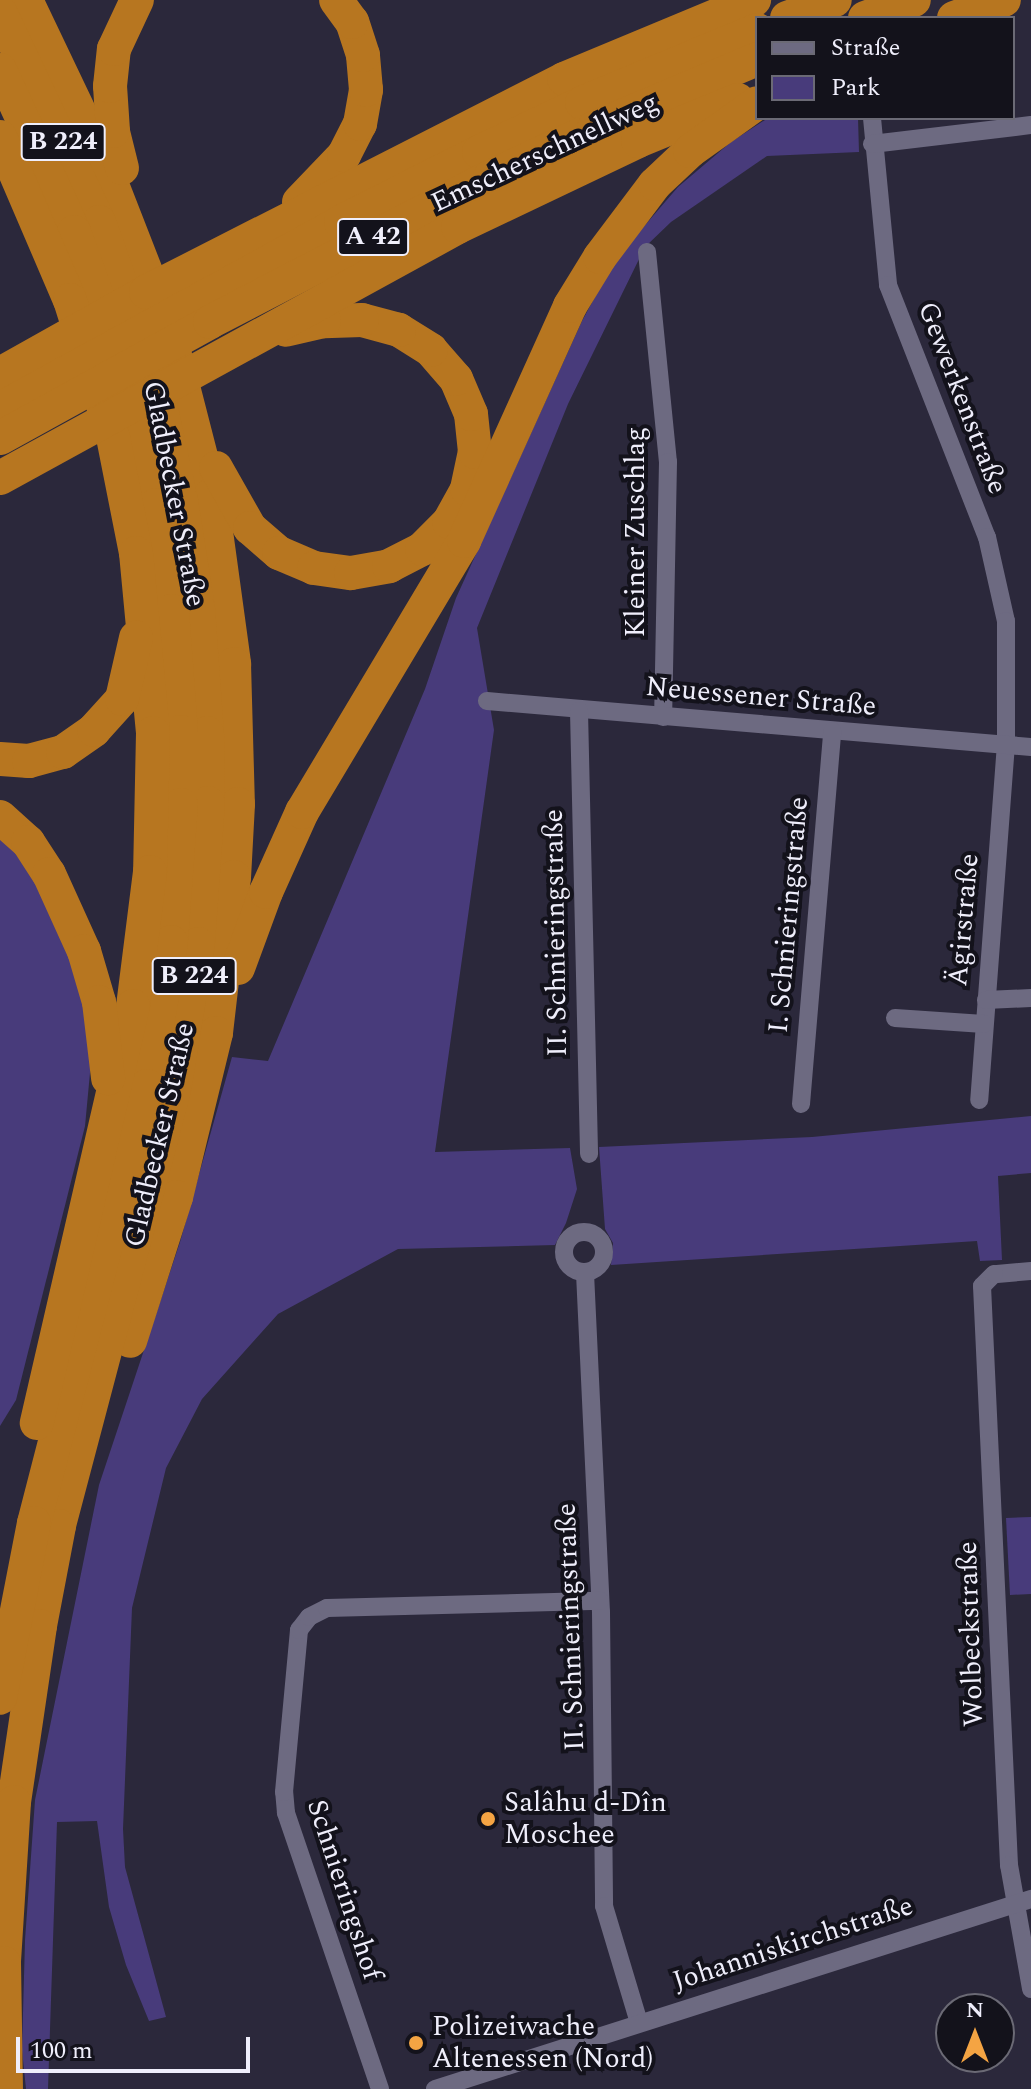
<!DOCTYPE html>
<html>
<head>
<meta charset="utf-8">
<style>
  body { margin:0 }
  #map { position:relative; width:1031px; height:2089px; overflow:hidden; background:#2b283b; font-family:Spectral,serif }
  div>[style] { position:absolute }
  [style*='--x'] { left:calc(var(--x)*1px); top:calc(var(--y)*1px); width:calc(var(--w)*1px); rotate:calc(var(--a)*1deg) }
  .green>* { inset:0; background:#483b7b }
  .street>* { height:18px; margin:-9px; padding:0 9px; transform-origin:9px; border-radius:9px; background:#6d6a81 }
  .street>.ring { margin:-9px; padding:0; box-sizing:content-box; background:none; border:18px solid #6d6a81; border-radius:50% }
  .highway>* { height:34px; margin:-17px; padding:0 17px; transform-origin:17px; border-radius:17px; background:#b77620 }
  .dots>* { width:22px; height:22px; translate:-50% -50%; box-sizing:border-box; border:4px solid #13121b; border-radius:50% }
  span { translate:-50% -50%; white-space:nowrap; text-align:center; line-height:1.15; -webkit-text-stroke:8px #13121b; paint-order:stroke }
  .shield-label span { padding:2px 6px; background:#13121b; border:2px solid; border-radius:6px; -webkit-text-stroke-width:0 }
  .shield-label { font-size:26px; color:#efeefb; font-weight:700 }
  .street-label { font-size:28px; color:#efeefb }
  .poi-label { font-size:28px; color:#efeefb }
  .left { translate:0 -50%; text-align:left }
  .legend { position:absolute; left:755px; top:16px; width:260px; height:104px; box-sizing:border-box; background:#13121b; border:2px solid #6b6a75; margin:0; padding:10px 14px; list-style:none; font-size:24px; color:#efeefb }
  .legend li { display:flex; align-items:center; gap:16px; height:40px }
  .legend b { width:40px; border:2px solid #6b6a75 }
  .north { position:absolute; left:935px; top:1993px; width:80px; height:80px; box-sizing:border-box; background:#13121b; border:2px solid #6b6a75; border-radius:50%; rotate:0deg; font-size:22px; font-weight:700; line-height:32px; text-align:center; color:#efeefb }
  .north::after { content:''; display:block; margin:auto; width:28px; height:36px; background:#f4a443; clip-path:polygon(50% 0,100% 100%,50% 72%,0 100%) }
  .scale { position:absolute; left:16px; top:2037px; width:234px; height:36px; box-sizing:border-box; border:4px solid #efeefb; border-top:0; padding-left:10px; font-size:24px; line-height:28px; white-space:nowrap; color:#efeefb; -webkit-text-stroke:6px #13121b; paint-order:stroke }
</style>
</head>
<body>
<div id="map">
  <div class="green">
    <i style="clip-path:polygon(768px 118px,858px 118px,859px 152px,767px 156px,671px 222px,645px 247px,568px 404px,477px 628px,494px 730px,435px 1152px,570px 1148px,577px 1189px,566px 1223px,555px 1245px,398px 1249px,278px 1314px,202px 1399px,166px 1468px,132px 1608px,123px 1829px,125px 1867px,166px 2017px,149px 2021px,126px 1965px,109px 1907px,97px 1821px,57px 1822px,48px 2089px,26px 2089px,22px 2050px,25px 1940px,35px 1800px,99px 1485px,180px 1242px,232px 1057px,268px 1061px,425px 689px,456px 598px,582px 321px,615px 260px,678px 187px,731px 142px)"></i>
    <i style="clip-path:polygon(0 832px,59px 914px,93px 1041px,85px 1126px,16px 1400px,0 1426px)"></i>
    <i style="clip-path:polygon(1031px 1116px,1031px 1173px,998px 1176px,1002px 1260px,980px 1261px,977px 1241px,611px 1265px,613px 1243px,605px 1229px,599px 1147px,812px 1137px)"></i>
    <i style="clip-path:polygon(1031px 1517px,1031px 1594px,1010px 1595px,1006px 1518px)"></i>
  </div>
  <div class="street">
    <i style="--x:872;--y:118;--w:168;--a:84.5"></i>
    <i style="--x:888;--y:285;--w:271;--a:68.6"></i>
    <i style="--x:987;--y:537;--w:86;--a:77.3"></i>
    <i style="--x:1006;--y:621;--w:123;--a:90"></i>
    <i style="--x:1006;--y:744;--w:357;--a:94.3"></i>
    <i style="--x:872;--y:144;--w:160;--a:-6.8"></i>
    <i style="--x:647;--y:252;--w:211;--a:84.3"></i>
    <i style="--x:668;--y:462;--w:255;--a:91.1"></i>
    <i style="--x:487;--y:701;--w:546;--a:4.83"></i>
    <i style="--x:579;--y:711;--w:443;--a:88.7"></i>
    <i style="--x:986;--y:1000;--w:45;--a:-2.5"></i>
    <i style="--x:895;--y:1018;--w:89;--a:3.9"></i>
    <i style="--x:801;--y:1104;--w:374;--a:-85.2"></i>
    <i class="ring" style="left:564px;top:1232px;width:22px;height:22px"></i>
    <i style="--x:1031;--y:1271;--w:37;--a:175"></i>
    <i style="--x:994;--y:1274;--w:17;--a:135"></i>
    <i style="--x:982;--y:1286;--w:580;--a:87.33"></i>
    <i style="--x:1009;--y:1865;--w:126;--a:79.9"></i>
    <i style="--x:585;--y:1273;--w:339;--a:87.3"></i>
    <i style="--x:601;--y:1612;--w:294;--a:89.4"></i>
    <i style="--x:604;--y:1906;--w:122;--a:73.3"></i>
    <i style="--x:380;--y:2089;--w:292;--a:-108.8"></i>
    <i style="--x:286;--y:1813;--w:21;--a:-95"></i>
    <i style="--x:284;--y:1792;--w:163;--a:-84.7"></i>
    <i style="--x:299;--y:1630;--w:16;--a:-52"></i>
    <i style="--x:309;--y:1617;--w:20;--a:-27"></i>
    <i style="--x:327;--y:1608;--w:273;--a:-1.5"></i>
    <i style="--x:435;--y:2089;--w:626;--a:-17.68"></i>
  </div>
  <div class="highway">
    <i style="--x:26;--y:0;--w:176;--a:64.5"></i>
    <i style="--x:102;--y:159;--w:181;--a:68.7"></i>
    <i style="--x:168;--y:328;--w:172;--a:75.6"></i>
    <i style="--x:211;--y:495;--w:171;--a:82.2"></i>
    <i style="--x:234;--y:664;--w:140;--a:88.4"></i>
    <i style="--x:238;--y:804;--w:73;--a:93.1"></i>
    <i style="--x:234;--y:877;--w:157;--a:96.6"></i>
    <i style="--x:216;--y:1033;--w:169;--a:103.7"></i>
    <i style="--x:176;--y:1197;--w:151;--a:107.7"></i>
    <i style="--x:0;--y:12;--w:232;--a:64.8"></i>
    <i style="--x:99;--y:222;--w:129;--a:70.6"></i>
    <i style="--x:142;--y:344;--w:72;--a:73.8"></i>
    <i style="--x:162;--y:413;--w:89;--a:77.7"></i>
    <i style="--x:181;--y:500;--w:109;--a:81.1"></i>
    <i style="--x:198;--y:608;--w:125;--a:85.9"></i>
    <i style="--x:207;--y:733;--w:70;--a:89.2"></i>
    <i style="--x:208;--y:803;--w:141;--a:94.1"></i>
    <i style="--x:198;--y:944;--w:148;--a:99.3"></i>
    <i style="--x:174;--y:1090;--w:451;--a:104.8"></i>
    <i style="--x:59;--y:1526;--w:102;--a:100.8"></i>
    <i style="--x:40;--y:1626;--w:178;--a:98.4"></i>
    <i style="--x:14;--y:1802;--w:161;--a:93.6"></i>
    <i style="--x:4;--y:1963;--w:126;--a:89.1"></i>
    <i style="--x:787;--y:18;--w:51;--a:-20.6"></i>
    <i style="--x:865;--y:18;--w:52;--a:-20.2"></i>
    <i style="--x:954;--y:18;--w:53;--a:-19.8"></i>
    <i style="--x:0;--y:70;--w:178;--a:65.4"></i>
    <i style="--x:74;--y:232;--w:135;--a:70.1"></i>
    <i style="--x:120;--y:359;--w:65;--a:74.9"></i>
    <i style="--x:137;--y:422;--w:85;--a:77.1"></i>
    <i style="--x:156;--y:505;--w:107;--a:81.4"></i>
    <i style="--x:172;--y:611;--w:121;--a:85.7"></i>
    <i style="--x:181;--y:732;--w:73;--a:90"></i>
    <i style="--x:181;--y:805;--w:137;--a:94.2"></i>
    <i style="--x:171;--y:942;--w:146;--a:99.5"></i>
    <i style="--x:147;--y:1086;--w:451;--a:104.5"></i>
    <i style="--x:34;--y:1523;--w:178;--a:101"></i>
    <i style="--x:0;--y:137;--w:177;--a:66.8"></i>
    <i style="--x:70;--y:300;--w:144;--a:72.6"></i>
    <i style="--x:113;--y:437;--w:118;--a:78.8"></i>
    <i style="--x:136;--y:553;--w:181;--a:84.6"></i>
    <i style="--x:153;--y:733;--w:139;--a:91.2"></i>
    <i style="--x:150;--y:872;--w:135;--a:97.2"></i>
    <i style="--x:133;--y:1006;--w:428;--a:103"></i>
    <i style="--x:122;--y:168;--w:38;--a:-104"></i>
    <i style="--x:113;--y:131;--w:45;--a:-93.8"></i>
    <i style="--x:110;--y:86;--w:37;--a:-84"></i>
    <i style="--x:114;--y:49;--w:54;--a:-64.9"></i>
    <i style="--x:299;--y:202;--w:65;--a:-46.2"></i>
    <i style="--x:344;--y:155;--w:35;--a:-63"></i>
    <i style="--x:360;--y:124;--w:35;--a:-80"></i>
    <i style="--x:366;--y:90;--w:35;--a:-95"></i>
    <i style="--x:363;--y:55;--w:35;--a:-108"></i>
    <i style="--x:352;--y:22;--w:27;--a:-126"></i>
    <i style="--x:0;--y:374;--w:167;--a:-29.3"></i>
    <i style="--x:146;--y:292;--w:469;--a:-27"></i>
    <i style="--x:564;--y:79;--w:206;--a:-22.6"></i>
    <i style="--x:0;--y:409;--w:389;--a:-28.7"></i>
    <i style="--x:341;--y:222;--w:155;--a:-26.9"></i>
    <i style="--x:479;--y:152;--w:114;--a:-25.4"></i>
    <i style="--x:582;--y:103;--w:190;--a:-22.6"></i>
    <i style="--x:0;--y:438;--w:240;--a:-28.9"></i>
    <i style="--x:210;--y:322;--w:315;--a:-27.4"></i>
    <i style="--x:490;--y:177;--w:115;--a:-25.2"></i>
    <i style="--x:594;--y:128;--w:177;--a:-22.9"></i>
    <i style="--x:216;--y:468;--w:69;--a:60.5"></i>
    <i style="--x:250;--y:528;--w:38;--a:41"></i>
    <i style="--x:279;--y:553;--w:38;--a:23"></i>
    <i style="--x:314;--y:568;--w:37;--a:8"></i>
    <i style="--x:351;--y:573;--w:39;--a:-10"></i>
    <i style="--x:389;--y:566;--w:37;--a:-27"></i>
    <i style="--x:422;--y:549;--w:38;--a:-45"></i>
    <i style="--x:449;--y:522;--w:38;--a:-61"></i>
    <i style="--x:467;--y:489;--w:38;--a:-78"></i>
    <i style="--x:475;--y:452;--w:38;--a:-96"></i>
    <i style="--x:471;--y:414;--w:38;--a:-113"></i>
    <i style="--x:456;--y:379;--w:38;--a:-131"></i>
    <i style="--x:431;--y:350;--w:38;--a:-148"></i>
    <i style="--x:399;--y:330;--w:38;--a:-165"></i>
    <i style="--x:362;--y:320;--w:38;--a:178"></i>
    <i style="--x:324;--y:321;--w:39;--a:167"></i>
    <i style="--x:0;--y:478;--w:522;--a:-28.72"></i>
    <i style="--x:458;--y:227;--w:199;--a:-25.5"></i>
    <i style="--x:638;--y:141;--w:108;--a:-22.3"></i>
    <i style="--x:0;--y:759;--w:29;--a:4"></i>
    <i style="--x:29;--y:761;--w:35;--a:-15"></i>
    <i style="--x:63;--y:752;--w:38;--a:-35"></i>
    <i style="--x:94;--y:730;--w:42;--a:-47.9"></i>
    <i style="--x:122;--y:699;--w:63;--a:-77.1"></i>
    <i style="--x:0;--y:817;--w:38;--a:42"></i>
    <i style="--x:28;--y:842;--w:38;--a:57"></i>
    <i style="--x:49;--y:874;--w:85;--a:65.6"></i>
    <i style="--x:84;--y:951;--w:53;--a:73.6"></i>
    <i style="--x:99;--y:1002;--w:77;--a:83.2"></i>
    <i style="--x:238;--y:968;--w:81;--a:-69.8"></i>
    <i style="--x:266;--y:892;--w:88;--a:-65.8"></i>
    <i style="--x:302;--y:812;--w:316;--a:-59.1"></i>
    <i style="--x:464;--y:541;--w:258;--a:-65.7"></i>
    <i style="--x:570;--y:306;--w:57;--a:-58.5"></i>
    <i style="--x:600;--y:257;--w:91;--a:-53"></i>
    <i style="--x:655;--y:184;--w:48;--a:-43.3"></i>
    <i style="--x:690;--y:151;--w:82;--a:-35.6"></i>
  </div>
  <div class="dots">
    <i style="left:488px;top:1819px;background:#f4a443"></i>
    <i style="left:416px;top:2043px;background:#f4a443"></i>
  </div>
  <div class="shield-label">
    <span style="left:63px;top:142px">B 224</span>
    <span style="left:373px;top:237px">A 42</span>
    <span style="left:194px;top:976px">B 224</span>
  </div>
  <div class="street-label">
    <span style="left:545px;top:153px;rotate:-25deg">Emscherschnellweg</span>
    <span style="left:962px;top:398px;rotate:69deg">Gewerkenstraße</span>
    <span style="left:174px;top:494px;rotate:79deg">Gladbecker Straße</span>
    <span style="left:636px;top:532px;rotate:-90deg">Kleiner Zuschlag</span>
    <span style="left:761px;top:697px;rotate:5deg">Neuessener Straße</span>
    <span style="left:789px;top:915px;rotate:-85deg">I. Schnieringstraße</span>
    <span style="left:964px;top:920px;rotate:-85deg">Ägirstraße</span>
    <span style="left:556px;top:933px;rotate:-91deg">II. Schnieringstraße</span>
    <span style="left:160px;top:1135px;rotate:-77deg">Gladbecker Straße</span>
    <span style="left:571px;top:1627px;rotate:-92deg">II. Schnieringstraße</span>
    <span style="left:971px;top:1634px;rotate:-92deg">Wolbeckstraße</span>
    <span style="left:344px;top:1890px;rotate:72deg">Schnieringshof</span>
    <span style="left:793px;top:1944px;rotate:-18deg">Johanniskirchstraße</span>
  </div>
  <div class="poi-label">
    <span class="left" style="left:504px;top:1819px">Salâhu d-Dîn<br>Moschee</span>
    <span class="left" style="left:432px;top:2043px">Polizeiwache<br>Altenessen (Nord)</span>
  </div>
  <ul class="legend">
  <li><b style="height:10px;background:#6d6a81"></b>Straße</li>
  <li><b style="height:22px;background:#483b7b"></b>Park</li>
  </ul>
  <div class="north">N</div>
  <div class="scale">100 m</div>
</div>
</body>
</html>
